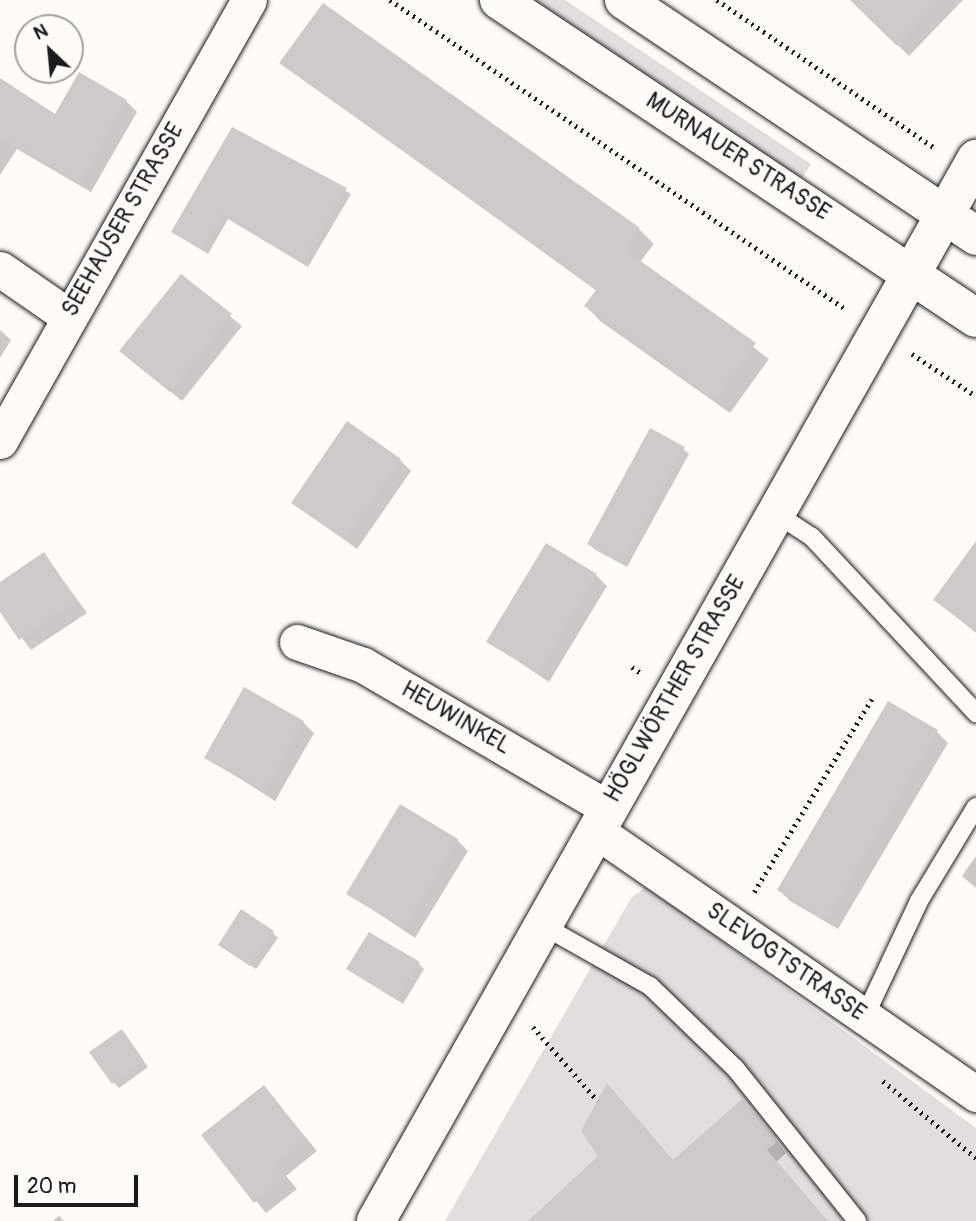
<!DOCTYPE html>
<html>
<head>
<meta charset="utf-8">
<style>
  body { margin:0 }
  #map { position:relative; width:976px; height:1221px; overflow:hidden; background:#fdfcf7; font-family:Pangolin,sans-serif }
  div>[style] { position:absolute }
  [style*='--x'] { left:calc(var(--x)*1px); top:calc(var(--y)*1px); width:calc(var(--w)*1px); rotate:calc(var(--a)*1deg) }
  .green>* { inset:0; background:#e0dfdb }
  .shadow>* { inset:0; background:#0003 }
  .building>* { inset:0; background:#cccbc8 }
  .path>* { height:4.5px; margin-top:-2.25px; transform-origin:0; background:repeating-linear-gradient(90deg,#1c1c1c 0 2px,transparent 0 7px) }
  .roads { filter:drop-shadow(0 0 2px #1c1c1c) drop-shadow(0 0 2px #1c1c1c) }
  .service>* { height:18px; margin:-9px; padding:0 9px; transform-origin:9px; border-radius:9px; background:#fdfcf7 }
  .minor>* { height:35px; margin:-17.5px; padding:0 17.5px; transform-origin:17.5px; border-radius:17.5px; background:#fdfcf7 }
  .tertiary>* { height:38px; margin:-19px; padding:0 19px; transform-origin:19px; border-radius:19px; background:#fdfcf7 }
  .secondary>* { height:38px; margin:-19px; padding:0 19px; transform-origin:19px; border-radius:19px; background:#fdfcf7 }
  span { translate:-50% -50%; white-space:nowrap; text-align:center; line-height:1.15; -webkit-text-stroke:5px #fdfcf7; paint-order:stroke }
  .street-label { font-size:23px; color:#1c1c1c }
  .north { position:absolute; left:14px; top:14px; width:70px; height:70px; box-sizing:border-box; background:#fdfcf7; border:2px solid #a3a29f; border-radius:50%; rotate:334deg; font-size:19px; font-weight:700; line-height:28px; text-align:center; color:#1c1c1c }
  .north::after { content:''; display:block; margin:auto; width:24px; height:32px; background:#1c1c1c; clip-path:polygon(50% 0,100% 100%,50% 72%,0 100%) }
  .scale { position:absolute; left:14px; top:1175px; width:124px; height:32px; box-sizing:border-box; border:4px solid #1c1c1c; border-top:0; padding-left:9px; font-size:21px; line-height:24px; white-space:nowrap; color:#1c1c1c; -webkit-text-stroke:5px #fdfcf7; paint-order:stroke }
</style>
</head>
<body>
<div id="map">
  <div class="green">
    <i style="clip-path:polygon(526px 0,565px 0,811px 164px,797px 186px)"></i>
    <i style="clip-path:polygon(647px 886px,976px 1128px,976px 1221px,445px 1221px,631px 898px)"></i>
  </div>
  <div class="shadow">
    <i style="clip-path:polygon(852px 0,963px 0,909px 56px)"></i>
    <i style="clip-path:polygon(323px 5px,639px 229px,654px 244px,640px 262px,769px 359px,730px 413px,600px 321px,586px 306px,597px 291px,282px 63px)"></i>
    <i style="clip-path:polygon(0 80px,56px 116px,126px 101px,137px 112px,91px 192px,17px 149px,0 175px)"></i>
    <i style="clip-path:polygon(232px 129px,351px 194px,308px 267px,228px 219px,208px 254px,173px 232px)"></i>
    <i style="clip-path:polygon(181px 276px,242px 326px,182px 401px,121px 351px)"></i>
    <i style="clip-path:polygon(0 330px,11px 340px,0 358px)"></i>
    <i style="clip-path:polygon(684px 449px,689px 454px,627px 567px,594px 549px,589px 543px)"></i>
    <i style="clip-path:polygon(400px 460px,411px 471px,357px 549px,293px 502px)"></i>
    <i style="clip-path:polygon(976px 544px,976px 633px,935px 600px)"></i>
    <i style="clip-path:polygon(44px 554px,87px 613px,31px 650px,0 609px,0 584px)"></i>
    <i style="clip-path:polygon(596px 575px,607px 586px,549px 682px,489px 642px)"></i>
    <i style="clip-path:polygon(303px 722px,314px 733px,275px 801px,206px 757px)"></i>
    <i style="clip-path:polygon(937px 732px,948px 743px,838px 929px,790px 901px,779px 890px)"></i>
    <i style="clip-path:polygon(457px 840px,468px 851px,415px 938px,348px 893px)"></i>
    <i style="clip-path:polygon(976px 856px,976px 888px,962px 876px)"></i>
    <i style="clip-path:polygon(273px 933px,278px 938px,256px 969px,225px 949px)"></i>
    <i style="clip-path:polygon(419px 964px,424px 969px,403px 1004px,348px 969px)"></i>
    <i style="clip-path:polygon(126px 1037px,148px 1067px,119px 1088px,114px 1083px)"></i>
    <i style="clip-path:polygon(264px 1087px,317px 1151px,286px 1176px,297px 1189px,266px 1213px,203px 1135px)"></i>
    <i style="clip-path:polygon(753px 1112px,786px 1153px,776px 1162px,827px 1221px,530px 1221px,674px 1162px)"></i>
    <i style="clip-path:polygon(59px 1216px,64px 1221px,53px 1221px)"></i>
  </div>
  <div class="building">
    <i style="clip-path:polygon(850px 0,941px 0,897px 46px)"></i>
    <i style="clip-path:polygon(323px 3px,640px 228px,625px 250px,756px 343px,715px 400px,584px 306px,597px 289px,279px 63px)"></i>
    <i style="clip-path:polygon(79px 72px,127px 100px,80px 183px,0 137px,0 78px,55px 114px)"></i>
    <i style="clip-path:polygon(232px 127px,347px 188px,302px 263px,222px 215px,202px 250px,171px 232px)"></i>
    <i style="clip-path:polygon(181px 274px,232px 314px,170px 392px,119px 351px)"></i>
    <i style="clip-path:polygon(347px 421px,401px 459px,345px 540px,291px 503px)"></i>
    <i style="clip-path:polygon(650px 428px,685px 447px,622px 563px,587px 544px)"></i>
    <i style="clip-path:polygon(976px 541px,976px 631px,933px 600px)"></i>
    <i style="clip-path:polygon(546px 543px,597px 574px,538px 673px,486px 642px)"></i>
    <i style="clip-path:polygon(44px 552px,77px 601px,19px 640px,0 612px,0 582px)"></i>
    <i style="clip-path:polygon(244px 687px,304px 721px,264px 792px,204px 758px)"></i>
    <i style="clip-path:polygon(888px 701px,938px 730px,827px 919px,777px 890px)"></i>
    <i style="clip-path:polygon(400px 804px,458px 839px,404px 929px,346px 894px)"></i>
    <i style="clip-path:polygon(241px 909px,274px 931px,250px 966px,218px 945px)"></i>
    <i style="clip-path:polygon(369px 932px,420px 962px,397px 1000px,346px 969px)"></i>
    <i style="clip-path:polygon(122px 1029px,144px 1061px,112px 1084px,89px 1052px)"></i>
    <i style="clip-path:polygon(607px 1083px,673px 1160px,742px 1099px,777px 1142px,767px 1150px,828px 1221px,528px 1221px,598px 1156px,581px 1131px)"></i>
    <i style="clip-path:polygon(264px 1085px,307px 1140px,276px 1164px,287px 1177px,254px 1203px,201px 1135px)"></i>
  </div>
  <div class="path">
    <i style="--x:390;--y:0;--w:552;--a:34.15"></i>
    <i style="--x:717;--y:0;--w:265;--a:34.2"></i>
    <i style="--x:912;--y:354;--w:77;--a:33.3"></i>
    <i style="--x:632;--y:667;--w:11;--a:34"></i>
    <i style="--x:754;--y:892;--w:226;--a:-58.6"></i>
    <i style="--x:533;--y:1027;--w:98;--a:48.7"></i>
    <i style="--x:883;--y:1081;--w:121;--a:39.6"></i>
  </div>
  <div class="roads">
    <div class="service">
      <i style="--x:775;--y:513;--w:44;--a:33"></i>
      <i style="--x:812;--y:537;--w:241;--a:47"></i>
      <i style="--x:542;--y:925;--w:124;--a:29.5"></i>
      <i style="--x:650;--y:986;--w:118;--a:44"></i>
      <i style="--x:735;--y:1068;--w:196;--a:51.4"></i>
      <i style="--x:865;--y:1016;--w:127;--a:-64.8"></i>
      <i style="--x:919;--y:901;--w:110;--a:-58.8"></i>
    </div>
    <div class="minor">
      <i style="--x:0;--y:269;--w:83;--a:34.7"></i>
      <i style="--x:0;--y:441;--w:506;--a:-60.55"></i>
      <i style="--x:297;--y:642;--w:70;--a:19.2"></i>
      <i style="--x:363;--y:665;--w:284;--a:30.3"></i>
      <i style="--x:595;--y:830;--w:464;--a:34.7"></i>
    </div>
    <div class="tertiary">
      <i style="--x:376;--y:1221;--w:1220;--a:-60.53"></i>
    </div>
    <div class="secondary">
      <i style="--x:499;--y:0;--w:573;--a:33.69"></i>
      <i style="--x:624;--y:0;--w:424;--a:33.8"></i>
    </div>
  </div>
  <div class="street-label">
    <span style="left:738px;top:157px;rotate:33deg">MURNAUER STRASSE</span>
    <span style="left:123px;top:220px;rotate:-60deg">SEEHAUSER STRASSE</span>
    <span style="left:675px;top:689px;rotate:-60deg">HÖGLWÖRTHER STRASSE</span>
    <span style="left:456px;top:718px;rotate:30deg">HEUWINKEL</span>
    <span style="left:786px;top:962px;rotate:35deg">SLEVOGTSTRASSE</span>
  </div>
  <div class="north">N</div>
  <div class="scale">20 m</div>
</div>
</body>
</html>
